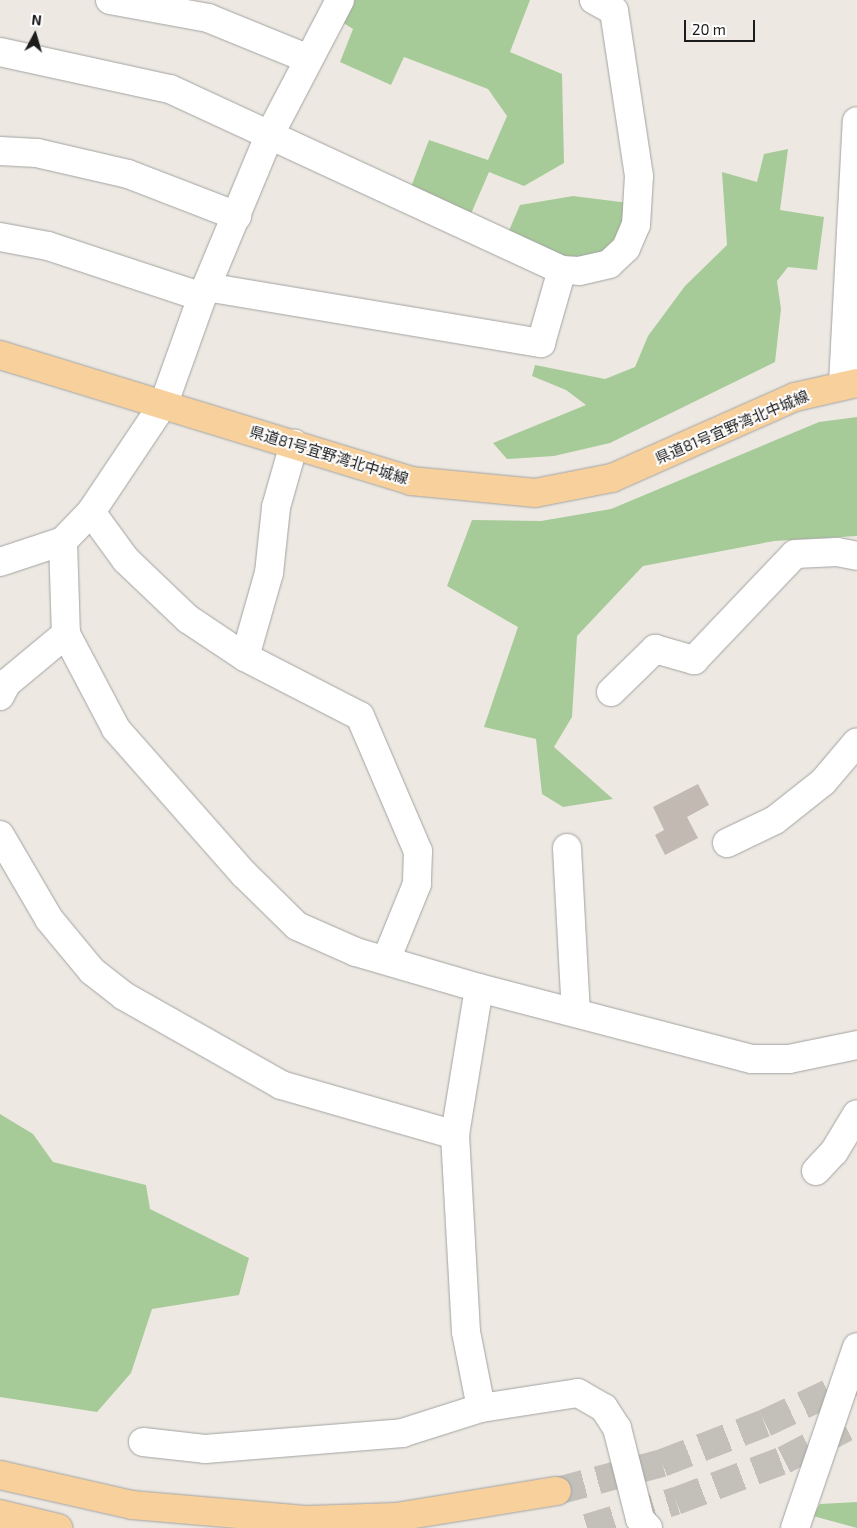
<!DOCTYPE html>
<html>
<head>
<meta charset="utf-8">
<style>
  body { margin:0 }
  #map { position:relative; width:857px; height:1528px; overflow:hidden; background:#ede9e2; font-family:"Exo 2","Noto Sans JP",sans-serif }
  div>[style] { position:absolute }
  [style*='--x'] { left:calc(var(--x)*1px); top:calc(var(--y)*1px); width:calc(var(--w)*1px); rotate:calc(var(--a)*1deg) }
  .forest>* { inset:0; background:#a7cb98 }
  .building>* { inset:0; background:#c1b9b2 }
  .primary-tunnel>* { height:28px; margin-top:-14px; transform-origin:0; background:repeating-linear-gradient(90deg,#c3c0ba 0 28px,transparent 0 42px) }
  .roads { filter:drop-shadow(0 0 1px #a3a3a3) drop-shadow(0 0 1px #a3a3a3) }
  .minor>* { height:28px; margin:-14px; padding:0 14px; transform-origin:14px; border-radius:14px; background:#fff }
  .tertiary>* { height:28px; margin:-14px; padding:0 14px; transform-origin:14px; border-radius:14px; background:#fff }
  .primary>* { height:28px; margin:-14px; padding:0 14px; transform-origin:14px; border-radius:14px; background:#f8d09c }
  span { translate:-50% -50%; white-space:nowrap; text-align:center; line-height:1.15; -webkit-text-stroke:4px #fff; paint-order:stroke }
  .street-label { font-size:15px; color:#1c1c1c }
  .north { position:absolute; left:10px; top:10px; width:50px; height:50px; -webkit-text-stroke:4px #fff; paint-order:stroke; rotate:6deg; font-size:14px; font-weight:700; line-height:20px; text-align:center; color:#1c1c1c }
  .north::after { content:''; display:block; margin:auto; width:18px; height:22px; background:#1c1c1c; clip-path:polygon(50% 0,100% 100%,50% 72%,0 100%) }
  .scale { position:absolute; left:684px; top:20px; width:71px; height:22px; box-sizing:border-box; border:2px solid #1c1c1c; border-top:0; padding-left:6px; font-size:15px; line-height:18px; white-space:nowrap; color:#1c1c1c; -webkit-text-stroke:4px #fff; paint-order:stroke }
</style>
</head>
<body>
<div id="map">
  <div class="forest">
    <i style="clip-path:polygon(354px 0,530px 0,510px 52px,562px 74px,564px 163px,524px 186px,489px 172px,470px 216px,411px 187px,429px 140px,488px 160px,507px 116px,488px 89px,404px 57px,391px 85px,340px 62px,353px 29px,342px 22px)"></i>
    <i style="clip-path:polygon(788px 149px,780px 210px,824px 217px,817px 270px,788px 267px,777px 281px,781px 309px,775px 362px,610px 443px,554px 456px,507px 459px,493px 443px,586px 405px,566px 390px,532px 376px,535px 365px,605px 379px,635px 367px,648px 336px,685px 286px,727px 245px,722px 172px,757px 182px,764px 154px)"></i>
    <i style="clip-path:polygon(573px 196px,629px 203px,609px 258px,571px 264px,507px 235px,520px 205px)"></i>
    <i style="clip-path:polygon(857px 417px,857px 536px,774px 541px,643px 566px,577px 636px,572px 717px,554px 747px,613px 799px,563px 807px,542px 794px,536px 739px,484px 727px,518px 627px,447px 586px,472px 520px,541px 521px,611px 509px,819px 422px)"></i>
    <i style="clip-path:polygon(0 1114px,33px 1134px,53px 1162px,146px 1185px,150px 1209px,249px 1258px,239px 1295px,152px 1309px,131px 1373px,97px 1412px,0 1397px)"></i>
    <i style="clip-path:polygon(857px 1502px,857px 1528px,813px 1516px,820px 1504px)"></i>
  </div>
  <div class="building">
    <i style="clip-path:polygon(698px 784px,709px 805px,687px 817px,698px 838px,665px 855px,655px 835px,664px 830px,653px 807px)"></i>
  </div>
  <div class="primary-tunnel">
    <i style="--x:557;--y:1491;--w:109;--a:-14.9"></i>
    <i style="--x:662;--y:1463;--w:110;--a:-21.2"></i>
    <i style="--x:765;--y:1423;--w:102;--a:-25.1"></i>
    <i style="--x:587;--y:1528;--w:93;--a:-16.9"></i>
    <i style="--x:676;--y:1501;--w:116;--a:-20.8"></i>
    <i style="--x:784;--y:1460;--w:82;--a:-27.5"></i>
  </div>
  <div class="roads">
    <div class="minor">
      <i style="--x:110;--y:0;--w:100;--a:10.4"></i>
      <i style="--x:208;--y:18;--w:106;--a:22.2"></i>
      <i style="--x:0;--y:52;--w:174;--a:12.3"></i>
      <i style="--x:170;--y:89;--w:432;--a:24.8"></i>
      <i style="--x:562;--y:270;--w:17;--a:3"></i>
      <i style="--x:579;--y:271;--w:31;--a:-13"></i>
      <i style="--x:609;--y:264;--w:23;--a:-43"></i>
      <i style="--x:626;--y:248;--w:25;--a:-67"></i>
      <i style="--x:636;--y:225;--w:49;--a:-86.5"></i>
      <i style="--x:639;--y:176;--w:167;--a:-98.6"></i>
      <i style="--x:614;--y:11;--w:23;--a:-151"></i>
      <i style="--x:0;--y:151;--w:37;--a:3"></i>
      <i style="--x:37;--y:153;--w:93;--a:13"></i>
      <i style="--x:128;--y:174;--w:117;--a:21.1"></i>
      <i style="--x:0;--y:237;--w:49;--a:10.6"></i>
      <i style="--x:48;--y:246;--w:162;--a:18.3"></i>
      <i style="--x:206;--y:287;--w:340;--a:9.5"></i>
      <i style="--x:541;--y:343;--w:76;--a:-74"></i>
      <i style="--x:91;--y:512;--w:59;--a:53.9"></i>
      <i style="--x:126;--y:560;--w:86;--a:43.6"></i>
      <i style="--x:188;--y:619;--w:69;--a:33.7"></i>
      <i style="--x:245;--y:657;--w:129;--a:27.2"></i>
      <i style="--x:360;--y:716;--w:147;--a:66.8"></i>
      <i style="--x:418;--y:851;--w:33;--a:92"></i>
      <i style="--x:417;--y:884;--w:82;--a:112.2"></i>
      <i style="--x:63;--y:541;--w:93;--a:88.2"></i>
      <i style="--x:66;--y:634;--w:107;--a:62.2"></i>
      <i style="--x:116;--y:729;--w:193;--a:48.6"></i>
      <i style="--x:244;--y:874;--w:74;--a:44.5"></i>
      <i style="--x:297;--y:926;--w:64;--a:23.8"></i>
      <i style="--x:356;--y:952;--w:128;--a:16.3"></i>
      <i style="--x:479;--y:988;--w:282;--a:14.6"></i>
      <i style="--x:752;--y:1059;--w:37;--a:0"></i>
      <i style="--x:789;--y:1059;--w:69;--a:-11.6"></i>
      <i style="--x:0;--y:562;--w:66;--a:-18.4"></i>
      <i style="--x:63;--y:541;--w:40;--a:-46"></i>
      <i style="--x:91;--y:512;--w:131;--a:-56.2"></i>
      <i style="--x:164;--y:403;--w:113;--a:-70.3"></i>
      <i style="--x:202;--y:297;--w:177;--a:-67.4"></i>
      <i style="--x:270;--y:134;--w:151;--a:-62.4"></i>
      <i style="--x:245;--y:657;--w:87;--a:-74.1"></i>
      <i style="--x:269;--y:573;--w:66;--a:-83.9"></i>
      <i style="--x:276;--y:507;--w:66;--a:-74.1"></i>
      <i style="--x:611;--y:692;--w:62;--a:-44.3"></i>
      <i style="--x:655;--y:649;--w:41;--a:15.8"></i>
      <i style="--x:694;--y:660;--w:146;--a:-46.4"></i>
      <i style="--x:795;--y:554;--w:42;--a:-2.7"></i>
      <i style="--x:837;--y:552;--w:20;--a:11"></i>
      <i style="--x:0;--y:696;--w:15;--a:-62"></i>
      <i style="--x:7;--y:683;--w:77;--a:-39.7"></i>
      <i style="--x:0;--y:835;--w:97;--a:59.7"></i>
      <i style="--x:49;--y:919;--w:67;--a:50.4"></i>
      <i style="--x:92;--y:971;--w:41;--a:38"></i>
      <i style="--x:124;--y:996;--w:180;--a:29.5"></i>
      <i style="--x:281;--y:1085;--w:181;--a:16"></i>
      <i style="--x:727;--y:843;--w:53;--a:-25.6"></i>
      <i style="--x:775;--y:820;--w:61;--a:-38.4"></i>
      <i style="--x:823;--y:782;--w:52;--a:-49.6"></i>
      <i style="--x:567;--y:848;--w:165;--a:86.9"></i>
      <i style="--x:479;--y:988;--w:149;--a:99.3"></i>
      <i style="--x:455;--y:1135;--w:197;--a:86.8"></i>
      <i style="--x:466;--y:1332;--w:77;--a:78.8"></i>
      <i style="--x:481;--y:1408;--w:98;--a:-8.8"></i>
      <i style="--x:578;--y:1393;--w:30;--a:30"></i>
      <i style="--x:604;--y:1408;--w:24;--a:57"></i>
      <i style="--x:617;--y:1428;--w:94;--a:75.8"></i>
      <i style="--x:640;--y:1519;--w:12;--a:48"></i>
      <i style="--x:816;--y:1171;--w:26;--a:-47"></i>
      <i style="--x:834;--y:1152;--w:44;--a:-58.8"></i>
      <i style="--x:143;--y:1442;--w:62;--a:6.4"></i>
      <i style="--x:205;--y:1449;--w:198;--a:-4.6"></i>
      <i style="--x:402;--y:1433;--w:83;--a:-17.6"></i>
      <i style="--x:795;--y:1528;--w:191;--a:-71.1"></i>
    </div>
    <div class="tertiary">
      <i style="--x:843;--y:384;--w:263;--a:-87"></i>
    </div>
    <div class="primary">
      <i style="--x:0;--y:355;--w:430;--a:17"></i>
      <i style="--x:411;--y:481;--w:125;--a:5.5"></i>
      <i style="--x:535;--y:493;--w:78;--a:-11"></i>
      <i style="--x:612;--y:478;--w:200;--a:-23.9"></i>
      <i style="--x:795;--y:397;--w:64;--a:-12.7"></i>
      <i style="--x:0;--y:1475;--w:135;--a:12.8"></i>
      <i style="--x:132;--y:1505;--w:177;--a:4.9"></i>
      <i style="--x:308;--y:1520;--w:88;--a:-2"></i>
      <i style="--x:396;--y:1517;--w:163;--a:-9.2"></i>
      <i style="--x:0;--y:1514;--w:60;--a:13.6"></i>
    </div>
  </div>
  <div class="street-label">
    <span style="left:732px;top:427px;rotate:-23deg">県道81号宜野湾北中城線</span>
    <span style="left:329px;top:455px;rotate:17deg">県道81号宜野湾北中城線</span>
  </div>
  <div class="north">N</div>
  <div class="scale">20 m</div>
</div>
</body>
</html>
